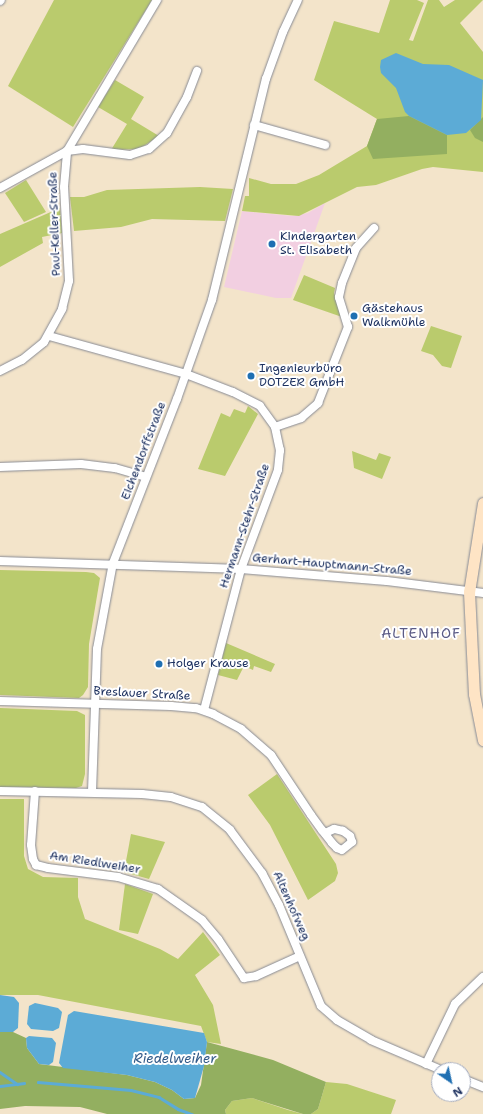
<!DOCTYPE html>
<html>
<head>
<meta charset="utf-8">
<style>
  body { margin:0 }
  #map { position:relative; width:483px; height:1114px; overflow:hidden; background:#f3e4ca; font-family:"Shantell Sans",sans-serif }
  div>[style] { position:absolute }
  [style*='--x'] { left:calc(var(--x)*1px); top:calc(var(--y)*1px); width:calc(var(--w)*1px); rotate:calc(var(--a)*1deg) }
  .built>* { inset:0; background:#f2cfe1 }
  .green>* { inset:0; background:#bacb6d }
  .forest>* { inset:0; background:#93af60 }
  .water>* { inset:0; background:#5cabd6 }
  .stream>* { height:2.5px; margin:-1.25px; padding:0 1.25px; transform-origin:1.25px; border-radius:1.25px; background:#5cabd6 }
  .roads { filter:drop-shadow(0 0 1px #878a94) drop-shadow(0 0 1px #878a94) }
  .street>* { height:8px; margin:-4px; padding:0 4px; transform-origin:4px; border-radius:4px; background:#fff }
  .secondary>* { height:11px; margin:-5.5px; padding:0 5.5px; transform-origin:5.5px; border-radius:5.5px; background:#fee4c5 }
  .dots>* { width:11px; height:11px; translate:-50% -50%; box-sizing:border-box; border:2px solid #fff; border-radius:50% }
  span { translate:-50% -50%; white-space:nowrap; text-align:center; line-height:1.15; -webkit-text-stroke:4px #fff; paint-order:stroke }
  .street-label { font-size:12px; color:#1b2f5e }
  .poi-label { font-size:12px; color:#1b2f5e }
  .left { translate:0 -50%; text-align:left }
  .water-label { font-size:13px; color:#325a88; font-style:italic }
  .quarter-label { font-size:14px; color:#5a5a85; letter-spacing:1px }
  .north { position:absolute; left:431px; top:1062px; width:40px; height:40px; box-sizing:border-box; background:#fff; border:1px solid #a4acbf; border-radius:50%; rotate:146deg; font-size:11px; font-weight:700; line-height:16px; text-align:center; color:#1b2f5e }
  .north::after { content:''; display:block; margin:auto; width:14px; height:18px; background:#1f6fb2; clip-path:polygon(50% 0,100% 100%,50% 72%,0 100%) }
</style>
</head>
<body>
<div id="map">
  <div class="built">
    <i style="clip-path:polygon(325px 203px,291px 298px,276px 298px,224px 287px,242px 211px,292px 216px,308px 213px)"></i>
  </div>
  <div class="green">
    <i style="clip-path:polygon(54px 0,152px 0,73px 127px,8px 86px)"></i>
    <i style="clip-path:polygon(390px 0,417px 0,424px 3px,409px 40px,413px 41px,428px 0,439px 0,444px 7px,455px 0,483px 0,460px 23px,483px 52px,483px 172px,433px 167px,422px 169px,376px 185px,357px 187px,299px 216px,242px 211px,245px 196px,249px 196px,249px 178px,271px 184px,296px 184px,319px 175px,367px 146px,377px 119px,314px 80px,334px 21px,379px 33px)"></i>
    <i style="clip-path:polygon(115px 80px,144px 97px,131px 119px,159px 136px,139px 149px,111px 150px,127px 124px,98px 107px)"></i>
    <i style="clip-path:polygon(26px 180px,46px 212px,24px 222px,5px 193px)"></i>
    <i style="clip-path:polygon(200px 187px,233px 189px,225px 221px,152px 219px,121px 227px,74px 231px,70px 197px,84px 197px,107px 190px)"></i>
    <i style="clip-path:polygon(60px 208px,62px 233px,42px 237px,43px 243px,0 267px,0 234px)"></i>
    <i style="clip-path:polygon(304px 275px,335px 288px,334px 293px,342px 317px,293px 300px)"></i>
    <i style="clip-path:polygon(431px 326px,462px 336px,451px 368px,442px 366px,433px 355px,421px 351px)"></i>
    <i style="clip-path:polygon(248px 406px,258px 414px,225px 476px,198px 469px,221px 413px,230px 417px,234px 409px,245px 413px)"></i>
    <i style="clip-path:polygon(352px 451px,376px 460px,379px 453px,391px 457px,382px 479px,354px 468px)"></i>
    <i style="clip-path:polygon(0 570px,86px 572px,94px 573px,100px 578px,89px 644px,88px 687px,83px 695px,79px 698px,0 695px)"></i>
    <i style="clip-path:polygon(226px 643px,275px 664px,271px 672px,254px 666px,253px 670px,244px 666px,237px 680px,218px 675px)"></i>
    <i style="clip-path:polygon(0 708px,77px 711px,85px 715px,85px 774px,82px 786px,76px 788px,0 787px)"></i>
    <i style="clip-path:polygon(277px 774px,336px 864px,338px 873px,335px 881px,308px 900px,270px 825px,248px 795px)"></i>
    <i style="clip-path:polygon(0 799px,24px 799px,24px 856px,28px 869px,43px 877px,78px 878px,78px 897px,85px 919px,160px 949px,178px 959px,203px 932px,220px 955px,195px 975px,213px 1005px,221px 1044px,207px 1042px,201px 1026px,38px 995px,0 995px)"></i>
    <i style="clip-path:polygon(131px 834px,165px 842px,149px 879px,124px 872px)"></i>
    <i style="clip-path:polygon(125px 884px,153px 894px,138px 934px,119px 930px)"></i>
    <i style="clip-path:polygon(326px 1082px,347px 1084px,396px 1100px,391px 1114px,311px 1114px,318px 1109px)"></i>
    <i style="clip-path:polygon(252px 1098px,288px 1110px,303px 1114px,226px 1114px,225px 1110px,232px 1101px)"></i>
  </div>
  <div class="forest">
    <i style="clip-path:polygon(409px 116px,447px 135px,447px 154px,373px 159px,367px 146px,377px 119px)"></i>
    <i style="clip-path:polygon(483px 117px,483px 142px,475px 138px,470px 130px)"></i>
    <i style="clip-path:polygon(0 1032px,13px 1032px,26px 1038px,27px 1048px,39px 1064px,127px 1075px,155px 1082px,172px 1090px,184px 1099px,195px 1098px,201px 1085px,207px 1042px,273px 1060px,326px 1082px,318px 1109px,311px 1114px,303px 1114px,252px 1098px,232px 1101px,225px 1110px,226px 1114px,107px 1114px,80px 1107px,25px 1106px,0 1109px)"></i>
  </div>
  <div class="water">
    <i style="clip-path:polygon(396px 53px,423px 64px,449px 65px,483px 80px,481px 120px,466px 133px,447px 135px,409px 116px,405px 112px,396px 88px,381px 73px,380px 67px,381px 60px)"></i>
    <i style="clip-path:polygon(0 995px,14px 997px,19px 1003px,18px 1028px,13px 1032px,0 1032px)"></i>
    <i style="clip-path:polygon(35px 1003px,58px 1008px,62px 1012px,59px 1028px,53px 1031px,31px 1029px,27px 1024px,29px 1006px)"></i>
    <i style="clip-path:polygon(74px 1011px,204px 1033px,207px 1042px,204px 1066px,195px 1098px,184px 1099px,172px 1090px,155px 1082px,127px 1075px,63px 1068px,59px 1063px,68px 1015px)"></i>
    <i style="clip-path:polygon(29px 1036px,52px 1038px,56px 1043px,53px 1062px,49px 1065px,39px 1064px,27px 1048px,26px 1038px)"></i>
  </div>
  <div class="stream">
    <i style="--x:0;--y:1072;--w:21;--a:35"></i>
    <i style="--x:17;--y:1084;--w:7;--a:-8"></i>
    <i style="--x:38;--y:1082;--w:93;--a:4.9"></i>
    <i style="--x:131;--y:1090;--w:29;--a:14"></i>
    <i style="--x:159;--y:1097;--w:22;--a:32"></i>
    <i style="--x:178;--y:1109;--w:15;--a:20"></i>
    <i style="--x:0;--y:1086;--w:17;--a:-7"></i>
  </div>
  <div class="roads">
    <div class="street">
      <i style="--x:0;--y:1;--w:1;--a:-45"></i>
      <i style="--x:254;--y:125;--w:74;--a:15.7"></i>
      <i style="--x:0;--y:188;--w:77;--a:-28.9"></i>
      <i style="--x:67;--y:151;--w:16;--a:-7"></i>
      <i style="--x:83;--y:149;--w:47;--a:7.3"></i>
      <i style="--x:130;--y:155;--w:20;--a:-18"></i>
      <i style="--x:149;--y:149;--w:24;--a:-42"></i>
      <i style="--x:167;--y:133;--w:41;--a:-60.9"></i>
      <i style="--x:187;--y:97;--w:28;--a:-69"></i>
      <i style="--x:49;--y:336;--w:142;--a:15.5"></i>
      <i style="--x:186;--y:374;--w:50;--a:21"></i>
      <i style="--x:233;--y:392;--w:30;--a:27"></i>
      <i style="--x:260;--y:406;--w:26;--a:54"></i>
      <i style="--x:275;--y:427;--w:24;--a:78"></i>
      <i style="--x:280;--y:450;--w:20;--a:96"></i>
      <i style="--x:278;--y:470;--w:106;--a:110.5"></i>
      <i style="--x:241;--y:569;--w:146;--a:104.7"></i>
      <i style="--x:0;--y:371;--w:25;--a:-27"></i>
      <i style="--x:22;--y:360;--w:28;--a:-39"></i>
      <i style="--x:44;--y:342;--w:38;--a:-61"></i>
      <i style="--x:62;--y:309;--w:29;--a:-76"></i>
      <i style="--x:69;--y:281;--w:94;--a:-93"></i>
      <i style="--x:64;--y:187;--w:36;--a:-85"></i>
      <i style="--x:67;--y:151;--w:176;--a:-59.2"></i>
      <i style="--x:275;--y:427;--w:28;--a:-19"></i>
      <i style="--x:301;--y:418;--w:23;--a:-41"></i>
      <i style="--x:318;--y:403;--w:82;--a:-68.5"></i>
      <i style="--x:348;--y:327;--w:31;--a:-107"></i>
      <i style="--x:339;--y:297;--w:14;--a:-78"></i>
      <i style="--x:342;--y:283;--w:38;--a:-68"></i>
      <i style="--x:356;--y:248;--w:27;--a:-48"></i>
      <i style="--x:0;--y:467;--w:81;--a:-2.1"></i>
      <i style="--x:81;--y:464;--w:34;--a:7"></i>
      <i style="--x:115;--y:468;--w:32;--a:16"></i>
      <i style="--x:0;--y:561;--w:241;--a:1.9"></i>
      <i style="--x:241;--y:569;--w:146;--a:4.7"></i>
      <i style="--x:387;--y:581;--w:97;--a:7.1"></i>
      <i style="--x:0;--y:701;--w:171;--a:1.7"></i>
      <i style="--x:171;--y:706;--w:25;--a:5"></i>
      <i style="--x:196;--y:708;--w:18;--a:19"></i>
      <i style="--x:213;--y:714;--w:32;--a:28"></i>
      <i style="--x:241;--y:729;--w:40;--a:41"></i>
      <i style="--x:271;--y:755;--w:72;--a:56.3"></i>
      <i style="--x:311;--y:815;--w:19;--a:54"></i>
      <i style="--x:322;--y:830;--w:16;--a:52"></i>
      <i style="--x:332;--y:843;--w:7;--a:45"></i>
      <i style="--x:337;--y:848;--w:5;--a:22"></i>
      <i style="--x:342;--y:850;--w:13;--a:-39"></i>
      <i style="--x:352;--y:842;--w:6;--a:-108"></i>
      <i style="--x:350;--y:836;--w:9;--a:-144"></i>
      <i style="--x:343;--y:831;--w:9;--a:-167"></i>
      <i style="--x:334;--y:829;--w:10;--a:156"></i>
      <i style="--x:0;--y:791;--w:142;--a:1.2"></i>
      <i style="--x:142;--y:794;--w:29;--a:6"></i>
      <i style="--x:171;--y:797;--w:33;--a:18"></i>
      <i style="--x:202;--y:807;--w:36;--a:39"></i>
      <i style="--x:230;--y:830;--w:54;--a:53.3"></i>
      <i style="--x:262;--y:873;--w:36;--a:62"></i>
      <i style="--x:279;--y:905;--w:109;--a:67.4"></i>
      <i style="--x:321;--y:1006;--w:21;--a:41"></i>
      <i style="--x:337;--y:1020;--w:39;--a:30"></i>
      <i style="--x:371;--y:1040;--w:76;--a:23.2"></i>
      <i style="--x:35;--y:791;--w:54;--a:94.2"></i>
      <i style="--x:31;--y:845;--w:14;--a:82"></i>
      <i style="--x:33;--y:859;--w:7;--a:63"></i>
      <i style="--x:36;--y:865;--w:12;--a:14"></i>
      <i style="--x:48;--y:868;--w:71;--a:7.3"></i>
      <i style="--x:118;--y:877;--w:42;--a:16.7"></i>
      <i style="--x:158;--y:889;--w:54;--a:35.2"></i>
      <i style="--x:202;--y:920;--w:25;--a:50"></i>
      <i style="--x:218;--y:939;--w:47;--a:56.3"></i>
      <i style="--x:244;--y:978;--w:12;--a:-9"></i>
      <i style="--x:256;--y:976;--w:48;--a:-24.4"></i>
      <i style="--x:92;--y:792;--w:143;--a:-88"></i>
      <i style="--x:97;--y:649;--w:87;--a:-79.5"></i>
      <i style="--x:113;--y:563;--w:176;--a:-68.7"></i>
      <i style="--x:177;--y:399;--w:105;--a:-70.5"></i>
      <i style="--x:212;--y:300;--w:228;--a:-76.3"></i>
      <i style="--x:266;--y:79;--w:50;--a:-70.1"></i>
      <i style="--x:283;--y:32;--w:35;--a:-65"></i>
      <i style="--x:426;--y:1064;--w:67;--a:-64.2"></i>
      <i style="--x:455;--y:1004;--w:39;--a:-44"></i>
      <i style="--x:463;--y:1079;--w:22;--a:22"></i>
    </div>
    <div class="secondary">
      <i style="--x:483;--y:503;--w:90;--a:98.9"></i>
      <i style="--x:469;--y:592;--w:102;--a:87.2"></i>
      <i style="--x:474;--y:694;--w:47;--a:78.9"></i>
    </div>
  </div>
  <div class="dots">
    <i style="left:272px;top:244px;background:#1f6fb2"></i>
    <i style="left:354px;top:316px;background:#1f6fb2"></i>
    <i style="left:251px;top:376px;background:#1f6fb2"></i>
    <i style="left:159px;top:664px;background:#1f6fb2"></i>
  </div>
  <div class="street-label">
    <span style="left:55px;top:224px;rotate:-92deg">Paul-Keller-Straße</span>
    <span style="left:144px;top:451px;rotate:-69deg">Eichendorffstraße</span>
    <span style="left:245px;top:526px;rotate:-71deg">Hermann-Stehr-Straße</span>
    <span style="left:332px;top:565px;rotate:5deg">Gerhart-Hauptmann-Straße</span>
    <span style="left:142px;top:694px;rotate:3deg">Breslauer Straße</span>
    <span style="left:95px;top:863px;rotate:9deg">Am Riedlweiher</span>
    <span style="left:291px;top:906px;rotate:66deg">Altenhofweg</span>
  </div>
  <div class="poi-label">
    <span class="left" style="left:280px;top:244px">Kindergarten<br>St. Elisabeth</span>
    <span class="left" style="left:362px;top:316px">Gästehaus<br>Walkmühle</span>
    <span class="left" style="left:259px;top:376px">Ingenieurbüro<br>DOTZER GmbH</span>
    <span class="left" style="left:167px;top:664px">Holger Krause</span>
  </div>
  <div class="water-label">
    <span style="left:175px;top:1059px">Riedelweiher</span>
  </div>
  <div class="quarter-label">
    <span style="left:421px;top:633px">ALTENHOF</span>
  </div>
  <div class="north">N</div>
</div>
</body>
</html>
